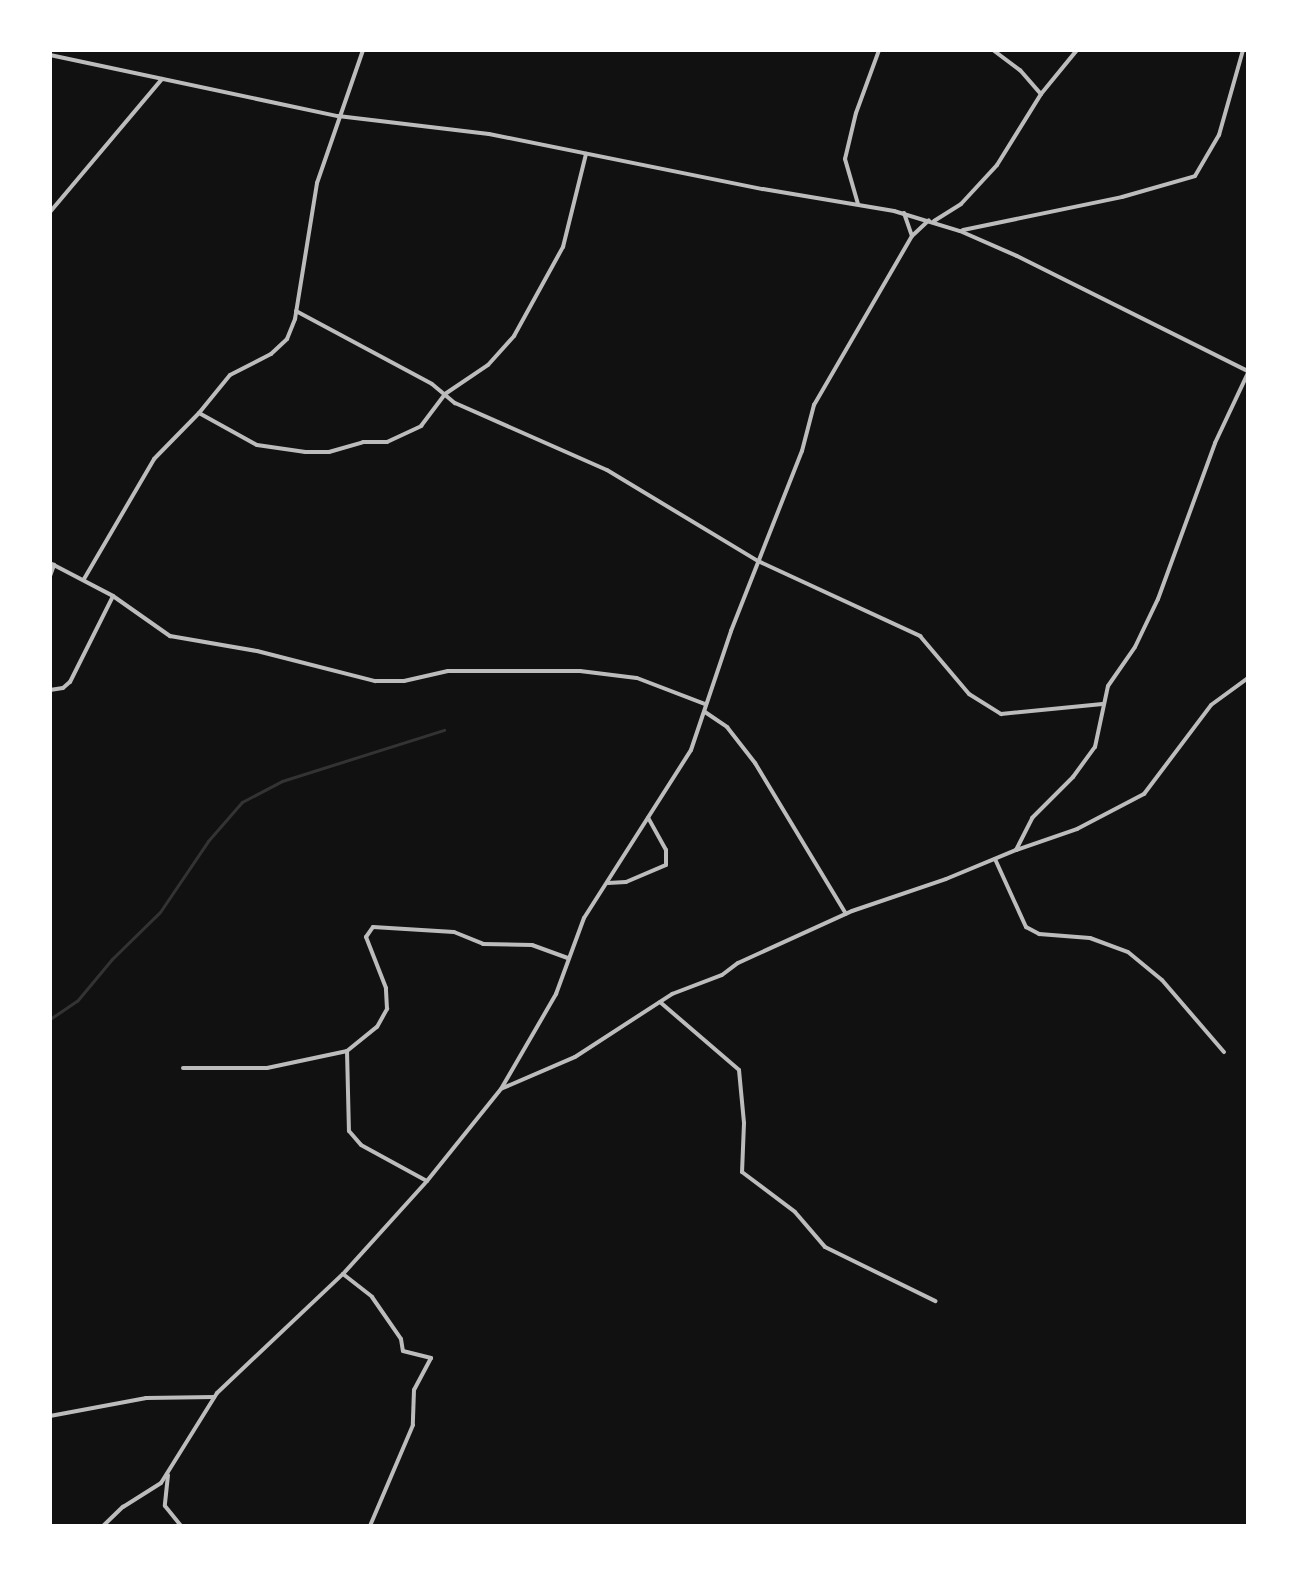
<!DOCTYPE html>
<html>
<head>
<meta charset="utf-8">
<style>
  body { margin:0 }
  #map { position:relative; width:1298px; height:1576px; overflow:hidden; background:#111; font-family:"Asap Condensed",sans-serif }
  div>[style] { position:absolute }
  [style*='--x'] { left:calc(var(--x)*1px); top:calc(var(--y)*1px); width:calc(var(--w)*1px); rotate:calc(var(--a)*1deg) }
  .stream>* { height:3px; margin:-1.5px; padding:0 1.5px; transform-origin:1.5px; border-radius:1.5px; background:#333 }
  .minor>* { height:4px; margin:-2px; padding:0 2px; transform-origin:2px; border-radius:2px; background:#bcbcbc }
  span { translate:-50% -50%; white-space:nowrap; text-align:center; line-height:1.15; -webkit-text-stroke:8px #fff; paint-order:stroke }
  .frame { position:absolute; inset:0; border:52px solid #fff; pointer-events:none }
</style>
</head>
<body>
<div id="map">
  <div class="stream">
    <i style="--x:50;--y:1019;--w:32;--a:-34"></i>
    <i style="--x:77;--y:1001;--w:55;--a:-50.2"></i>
    <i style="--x:112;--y:959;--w:67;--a:-44.4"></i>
    <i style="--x:160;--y:912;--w:86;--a:-55.9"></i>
    <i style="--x:208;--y:841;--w:52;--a:-48.9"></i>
    <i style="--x:242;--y:802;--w:45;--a:-27.7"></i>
    <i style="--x:282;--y:781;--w:170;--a:-17.5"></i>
  </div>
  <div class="minor">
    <i style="--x:993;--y:50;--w:34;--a:37"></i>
    <i style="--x:1020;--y:70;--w:32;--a:49"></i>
    <i style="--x:50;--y:55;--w:294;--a:12"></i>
    <i style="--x:338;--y:116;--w:152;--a:6.8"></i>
    <i style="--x:489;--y:134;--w:279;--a:11.4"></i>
    <i style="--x:763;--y:189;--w:133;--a:9.5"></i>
    <i style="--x:894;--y:211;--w:69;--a:16.9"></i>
    <i style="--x:960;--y:231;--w:62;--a:23.7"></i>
    <i style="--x:1017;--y:256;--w:258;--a:26.5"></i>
    <i style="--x:858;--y:204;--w:47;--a:-106.1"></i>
    <i style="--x:845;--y:159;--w:47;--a:-76.6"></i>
    <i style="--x:856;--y:113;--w:67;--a:-69.9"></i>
    <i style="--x:50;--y:212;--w:174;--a:-49.9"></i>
    <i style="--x:904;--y:213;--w:24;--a:71"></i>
    <i style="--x:934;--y:221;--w:32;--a:-32"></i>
    <i style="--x:961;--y:204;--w:53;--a:-47.3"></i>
    <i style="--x:997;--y:165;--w:84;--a:-58.2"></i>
    <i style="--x:1041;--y:94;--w:57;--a:-50.7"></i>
    <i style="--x:963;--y:230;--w:162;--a:-11.7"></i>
    <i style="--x:1122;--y:197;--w:76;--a:-16"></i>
    <i style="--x:1195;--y:176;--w:48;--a:-59.7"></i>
    <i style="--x:1219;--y:135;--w:88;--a:-74.2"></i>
    <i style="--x:296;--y:311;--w:154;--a:28.2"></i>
    <i style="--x:432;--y:384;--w:30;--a:40"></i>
    <i style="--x:455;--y:403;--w:166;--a:23.8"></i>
    <i style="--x:607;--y:470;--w:176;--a:31.1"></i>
    <i style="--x:758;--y:561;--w:179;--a:24.8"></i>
    <i style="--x:920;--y:636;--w:76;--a:49.8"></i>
    <i style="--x:969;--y:694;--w:38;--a:32"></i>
    <i style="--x:1001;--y:714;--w:102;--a:-5.6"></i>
    <i style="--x:199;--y:413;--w:66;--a:28.9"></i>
    <i style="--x:257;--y:445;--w:49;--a:8.3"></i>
    <i style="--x:305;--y:452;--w:24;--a:0"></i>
    <i style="--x:329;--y:452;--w:35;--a:-16"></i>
    <i style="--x:363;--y:442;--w:24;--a:0"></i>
    <i style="--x:387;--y:442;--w:38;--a:-25"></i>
    <i style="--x:421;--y:426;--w:40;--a:-53"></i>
    <i style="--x:445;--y:394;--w:52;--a:-34"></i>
    <i style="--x:488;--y:365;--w:39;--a:-48"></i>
    <i style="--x:514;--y:336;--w:102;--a:-61.2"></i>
    <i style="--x:563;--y:247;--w:96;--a:-76.1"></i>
    <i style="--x:50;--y:563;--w:71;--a:27.6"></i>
    <i style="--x:113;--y:596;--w:70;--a:35.1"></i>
    <i style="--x:170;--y:636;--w:88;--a:9.8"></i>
    <i style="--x:257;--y:651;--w:122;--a:14.3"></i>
    <i style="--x:375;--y:681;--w:29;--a:0"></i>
    <i style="--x:404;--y:681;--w:45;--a:-12.8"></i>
    <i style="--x:448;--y:671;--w:132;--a:0"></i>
    <i style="--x:580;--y:671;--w:57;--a:7"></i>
    <i style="--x:637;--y:678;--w:73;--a:20.9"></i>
    <i style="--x:50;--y:576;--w:12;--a:-70"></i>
    <i style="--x:84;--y:579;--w:139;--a:-59.7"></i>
    <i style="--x:154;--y:459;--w:64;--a:-45.6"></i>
    <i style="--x:199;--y:413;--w:49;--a:-50.8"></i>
    <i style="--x:230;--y:375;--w:46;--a:-27.1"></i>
    <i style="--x:271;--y:354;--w:22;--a:-43"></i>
    <i style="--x:287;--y:339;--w:22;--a:-68"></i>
    <i style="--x:295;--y:319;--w:138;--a:-80.8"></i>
    <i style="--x:317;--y:183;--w:141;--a:-70.9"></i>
    <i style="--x:50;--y:690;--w:13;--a:-9"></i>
    <i style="--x:63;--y:688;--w:9;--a:-41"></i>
    <i style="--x:70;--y:682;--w:96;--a:-63.4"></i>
    <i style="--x:705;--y:712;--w:27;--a:34"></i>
    <i style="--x:727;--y:727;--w:46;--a:52.1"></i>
    <i style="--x:755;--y:763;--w:176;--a:58.9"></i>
    <i style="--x:1016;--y:850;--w:65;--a:-19"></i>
    <i style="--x:1077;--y:829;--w:76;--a:-27.6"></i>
    <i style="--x:1144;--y:794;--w:111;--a:-53"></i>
    <i style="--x:1211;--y:705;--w:46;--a:-36.1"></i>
    <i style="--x:995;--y:859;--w:75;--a:65.5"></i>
    <i style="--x:1026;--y:927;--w:15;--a:28"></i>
    <i style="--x:1039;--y:934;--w:51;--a:4.5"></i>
    <i style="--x:1090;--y:938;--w:40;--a:20.2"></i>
    <i style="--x:1128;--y:952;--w:44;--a:39.5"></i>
    <i style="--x:1162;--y:980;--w:95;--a:49.3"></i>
    <i style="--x:608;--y:883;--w:18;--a:-3"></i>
    <i style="--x:626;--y:882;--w:43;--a:-23"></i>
    <i style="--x:666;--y:865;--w:15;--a:-90"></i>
    <i style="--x:666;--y:850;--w:37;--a:-119"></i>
    <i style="--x:660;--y:1002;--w:104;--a:40.7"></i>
    <i style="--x:739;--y:1070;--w:53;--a:84.6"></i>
    <i style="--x:744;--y:1123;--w:49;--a:92.3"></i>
    <i style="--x:742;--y:1172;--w:66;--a:37"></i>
    <i style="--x:795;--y:1212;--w:46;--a:49.4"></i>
    <i style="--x:825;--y:1247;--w:123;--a:26.1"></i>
    <i style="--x:347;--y:1051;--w:80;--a:88.6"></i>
    <i style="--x:349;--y:1131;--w:18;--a:49"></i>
    <i style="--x:361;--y:1145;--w:75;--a:28.6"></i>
    <i style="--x:183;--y:1068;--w:84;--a:0"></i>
    <i style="--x:267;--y:1068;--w:82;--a:-12"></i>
    <i style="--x:347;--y:1051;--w:38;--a:-39"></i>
    <i style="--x:377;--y:1027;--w:21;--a:-61"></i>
    <i style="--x:387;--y:1009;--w:21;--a:-93"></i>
    <i style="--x:386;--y:988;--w:55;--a:-111.4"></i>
    <i style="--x:366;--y:937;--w:12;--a:-55"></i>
    <i style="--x:373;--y:927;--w:81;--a:3.5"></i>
    <i style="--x:454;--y:932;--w:31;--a:22"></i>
    <i style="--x:483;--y:944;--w:49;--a:1.2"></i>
    <i style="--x:532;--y:945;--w:38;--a:20"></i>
    <i style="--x:503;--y:1088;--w:78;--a:-23.3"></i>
    <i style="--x:575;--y:1057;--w:116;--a:-33"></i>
    <i style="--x:672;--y:994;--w:53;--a:-20.8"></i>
    <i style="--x:722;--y:975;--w:20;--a:-37"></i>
    <i style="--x:738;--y:963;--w:125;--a:-24.5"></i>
    <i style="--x:852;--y:911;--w:99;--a:-18.8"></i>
    <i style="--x:946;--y:879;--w:76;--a:-22.5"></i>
    <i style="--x:1016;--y:850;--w:36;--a:-63"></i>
    <i style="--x:1032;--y:818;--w:58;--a:-45"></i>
    <i style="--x:1073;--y:777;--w:37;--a:-54"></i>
    <i style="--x:1095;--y:747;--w:62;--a:-78"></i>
    <i style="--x:1108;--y:686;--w:47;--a:-55.3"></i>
    <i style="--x:1135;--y:647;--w:53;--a:-64.4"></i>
    <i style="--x:1158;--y:599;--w:166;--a:-69.9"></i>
    <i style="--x:1215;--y:443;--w:77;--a:-64.8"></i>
    <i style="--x:343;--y:1274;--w:37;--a:38"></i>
    <i style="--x:372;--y:1297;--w:51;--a:55.4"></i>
    <i style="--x:401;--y:1339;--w:12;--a:81"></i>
    <i style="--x:403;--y:1351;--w:29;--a:14"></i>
    <i style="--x:431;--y:1358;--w:36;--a:118"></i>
    <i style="--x:414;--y:1390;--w:35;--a:92"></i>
    <i style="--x:413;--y:1425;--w:110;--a:113.1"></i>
    <i style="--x:50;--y:1416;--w:98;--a:-10.6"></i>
    <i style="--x:146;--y:1398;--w:68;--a:-0.8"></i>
    <i style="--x:168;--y:1475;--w:31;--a:96"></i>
    <i style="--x:165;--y:1506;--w:26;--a:51"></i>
    <i style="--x:103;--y:1526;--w:28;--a:-44"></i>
    <i style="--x:123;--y:1507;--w:45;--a:-32.3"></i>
    <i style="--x:161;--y:1483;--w:106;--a:-58.1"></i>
    <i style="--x:217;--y:1393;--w:173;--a:-43.4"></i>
    <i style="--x:343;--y:1274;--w:125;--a:-47.9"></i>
    <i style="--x:427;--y:1181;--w:118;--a:-51.2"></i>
    <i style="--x:501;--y:1089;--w:110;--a:-59.9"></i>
    <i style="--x:556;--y:994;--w:81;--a:-69.8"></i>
    <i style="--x:584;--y:918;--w:199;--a:-57.5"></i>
    <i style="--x:691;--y:750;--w:126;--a:-71.4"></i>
    <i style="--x:731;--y:631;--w:193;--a:-68.5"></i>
    <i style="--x:802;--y:451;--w:48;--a:-75.4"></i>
    <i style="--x:814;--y:405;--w:195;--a:-59.9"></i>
    <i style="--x:912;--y:236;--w:23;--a:-43"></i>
  </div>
  <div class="frame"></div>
</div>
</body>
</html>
